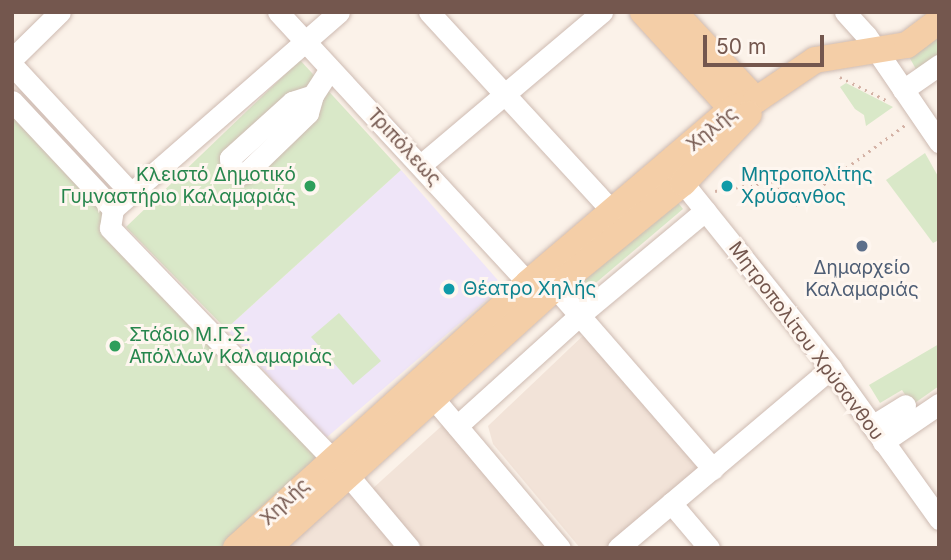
<!DOCTYPE html>
<html>
<head>
<meta charset="utf-8">
<style>
  body { margin:0 }
  #map { position:relative; width:951px; height:560px; overflow:hidden; background:#fbf2e9; font-family:Inter,sans-serif }
  div>[style] { position:absolute }
  [style*='--x'] { left:calc(var(--x)*1px); top:calc(var(--y)*1px); width:calc(var(--w)*1px); rotate:calc(var(--a)*1deg) }
  .residential>* { inset:0; background:#f2e3d8 }
  .education>* { inset:0; background:#efe5f8 }
  .green>* { inset:0; background:#d9e8c8 }
  .path>* { height:2.5px; margin-top:-1.25px; transform-origin:0; background:repeating-linear-gradient(90deg,#d4b2a5 0 2px,transparent 0 7px) }
  .roads { filter:drop-shadow(0 0 2px #cebbb2) drop-shadow(0 0 2px #cebbb2) }
  .minor>* { height:21px; margin:-10.5px; padding:0 10.5px; transform-origin:10.5px; border-radius:10.5px; background:#fff }
  .major>* { height:26px; margin:-13px; padding:0 13px; transform-origin:13px; border-radius:13px; background:#f4cea7 }
  .dots>* { width:19px; height:19px; translate:-50% -50%; box-sizing:border-box; border:4px solid #fef6ef; border-radius:50% }
  span { translate:-50% -50%; white-space:nowrap; text-align:center; line-height:1.15; -webkit-text-stroke:6px #fef6ef; paint-order:stroke }
  .street-label { font-size:19px; color:#74574e }
  .leisure-label { font-size:19px; color:#27864d }
  .right { translate:-100% -50%; text-align:right }
  .left { translate:0 -50%; text-align:left }
  .culture-label { font-size:19px; color:#0d838f }
  .service-label { font-size:19px; color:#4e5e75 }
  .frame { position:absolute; inset:0; border:14px solid #74574e; pointer-events:none }
  .scale { position:absolute; left:703px; top:35px; width:121px; height:32px; box-sizing:border-box; border:4px solid #74574e; border-top:0; padding-left:9px; font-size:21px; line-height:24px; white-space:nowrap; color:#74574e; -webkit-text-stroke:5px #fef6ef; paint-order:stroke }
</style>
</head>
<body>
<div id="map">
  <div class="residential">
    <i style="clip-path:polygon(589px 330px,708px 465px,611px 548px,580px 548px,493px 444px,488px 426px)"></i>
    <i style="clip-path:polygon(446px 422px,556px 548px,420px 548px,371px 490px)"></i>
    <i style="clip-path:polygon(352px 484px,405px 548px,282px 548px)"></i>
  </div>
  <div class="education">
    <i style="clip-path:polygon(401px 170px,503px 286px,326px 438px,226px 329px)"></i>
  </div>
  <div class="green">
    <i style="clip-path:polygon(939px 28px,939px 74px,924px 84px,906px 51px)"></i>
    <i style="clip-path:polygon(300px 60px,401px 170px,226px 329px,126px 227px)"></i>
    <i style="clip-path:polygon(846px 83px,893px 107px,866px 126px,864px 115px,855px 109px,840px 87px)"></i>
    <i style="clip-path:polygon(12px 103px,111px 208px,109px 229px,328px 463px,233px 548px,12px 548px)"></i>
    <i style="clip-path:polygon(925px 153px,939px 178px,939px 240px,933px 243px,886px 180px)"></i>
    <i style="clip-path:polygon(676px 200px,683px 209px,578px 298px,571px 290px)"></i>
    <i style="clip-path:polygon(339px 313px,381px 361px,353px 385px,311px 337px)"></i>
    <i style="clip-path:polygon(939px 344px,939px 386px,912px 405px,902px 390px,880px 403px,869px 385px)"></i>
  </div>
  <div class="path">
    <i style="--x:840;--y:77;--w:54;--a:26.6"></i>
    <i style="--x:715;--y:191;--w:60;--a:-9.6"></i>
    <i style="--x:774;--y:181;--w:32;--a:49"></i>
    <i style="--x:795;--y:205;--w:136;--a:-36"></i>
  </div>
  <div class="roads">
    <div class="minor">
      <i style="--x:278;--y:12;--w:369;--a:47.3"></i>
      <i style="--x:339;--y:12;--w:300;--a:138.9"></i>
      <i style="--x:113;--y:209;--w:19;--a:99"></i>
      <i style="--x:110;--y:228;--w:342;--a:46.1"></i>
      <i style="--x:347;--y:474;--w:97;--a:50"></i>
      <i style="--x:429;--y:12;--w:272;--a:47.4"></i>
      <i style="--x:845;--y:12;--w:31;--a:48"></i>
      <i style="--x:866;--y:35;--w:130;--a:55.7"></i>
      <i style="--x:12;--y:59;--w:67;--a:-44.4"></i>
      <i style="--x:12;--y:65;--w:175;--a:47.1"></i>
      <i style="--x:903;--y:90;--w:44;--a:-34.8"></i>
      <i style="--x:313;--y:95;--w:19;--a:106"></i>
      <i style="--x:308;--y:113;--w:83;--a:136"></i>
      <i style="--x:248;--y:171;--w:8;--a:157"></i>
      <i style="--x:241;--y:174;--w:12;--a:-149"></i>
      <i style="--x:231;--y:168;--w:10;--a:-96"></i>
      <i style="--x:230;--y:158;--w:84;--a:-42.1"></i>
      <i style="--x:292;--y:102;--w:22;--a:-18"></i>
      <i style="--x:313;--y:95;--w:31;--a:-57"></i>
      <i style="--x:12;--y:101;--w:148;--a:46.9"></i>
      <i style="--x:422;--y:164;--w:236;--a:-40.2"></i>
      <i style="--x:675;--y:173;--w:250;--a:51.3"></i>
      <i style="--x:831;--y:368;--w:186;--a:54.4"></i>
      <i style="--x:547;--y:278;--w:253;--a:49"></i>
      <i style="--x:423;--y:386;--w:212;--a:49.8"></i>
      <i style="--x:457;--y:426;--w:166;--a:-42.1"></i>
      <i style="--x:580;--y:315;--w:163;--a:-39.8"></i>
      <i style="--x:872;--y:426;--w:39;--a:-32"></i>
      <i style="--x:883;--y:442;--w:68;--a:-34.2"></i>
      <i style="--x:671;--y:503;--w:59;--a:49.8"></i>
      <i style="--x:618;--y:548;--w:279;--a:-40.2"></i>
    </div>
    <div class="major">
      <i style="--x:643;--y:12;--w:132;--a:47.5"></i>
      <i style="--x:674;--y:12;--w:120;--a:47"></i>
      <i style="--x:236;--y:548;--w:394;--a:-42.2"></i>
      <i style="--x:528;--y:283;--w:268;--a:-40.5"></i>
      <i style="--x:732;--y:109;--w:26;--a:-21"></i>
      <i style="--x:756;--y:100;--w:71;--a:-34.1"></i>
      <i style="--x:815;--y:60;--w:93;--a:-9.3"></i>
      <i style="--x:907;--y:45;--w:40;--a:-37"></i>
      <i style="--x:268;--y:548;--w:399;--a:-42.2"></i>
      <i style="--x:564;--y:280;--w:154;--a:-39.2"></i>
      <i style="--x:683;--y:183;--w:95;--a:-46.3"></i>
    </div>
  </div>
  <div class="dots">
    <i style="left:310px;top:186px;background:#2e9e5b"></i>
    <i style="left:727px;top:186px;background:#0f9aa8"></i>
    <i style="left:862px;top:246px;background:#5c6f8a"></i>
    <i style="left:449px;top:289px;background:#0f9aa8"></i>
    <i style="left:115px;top:346px;background:#2e9e5b"></i>
  </div>
  <div class="street-label">
    <span style="left:712px;top:129px;rotate:-39deg">Χηλής</span>
    <span style="left:404px;top:147px;rotate:47deg">Τριπόλεως</span>
    <span style="left:806px;top:341px;rotate:53deg">Μητροπολίτου Χρύσανθου</span>
    <span style="left:285px;top:502px;rotate:-43deg">Χηλής</span>
  </div>
  <div class="leisure-label">
    <span class="right" style="left:296px;top:186px">Κλειστό Δημοτικό<br>Γυμναστήριο Καλαμαριάς</span>
    <span class="left" style="left:129px;top:346px">Στάδιο Μ.Γ.Σ.<br>Απόλλων Καλαμαριάς</span>
  </div>
  <div class="culture-label">
    <span class="left" style="left:741px;top:186px">Μητροπολίτης<br>Χρύσανθος</span>
    <span class="left" style="left:463px;top:289px">Θέατρο Χηλής</span>
  </div>
  <div class="service-label">
    <span style="left:862px;top:279px">Δημαρχείο<br>Καλαμαριάς</span>
  </div>
  <div class="frame"></div>
  <div class="scale">50 m</div>
</div>
</body>
</html>
